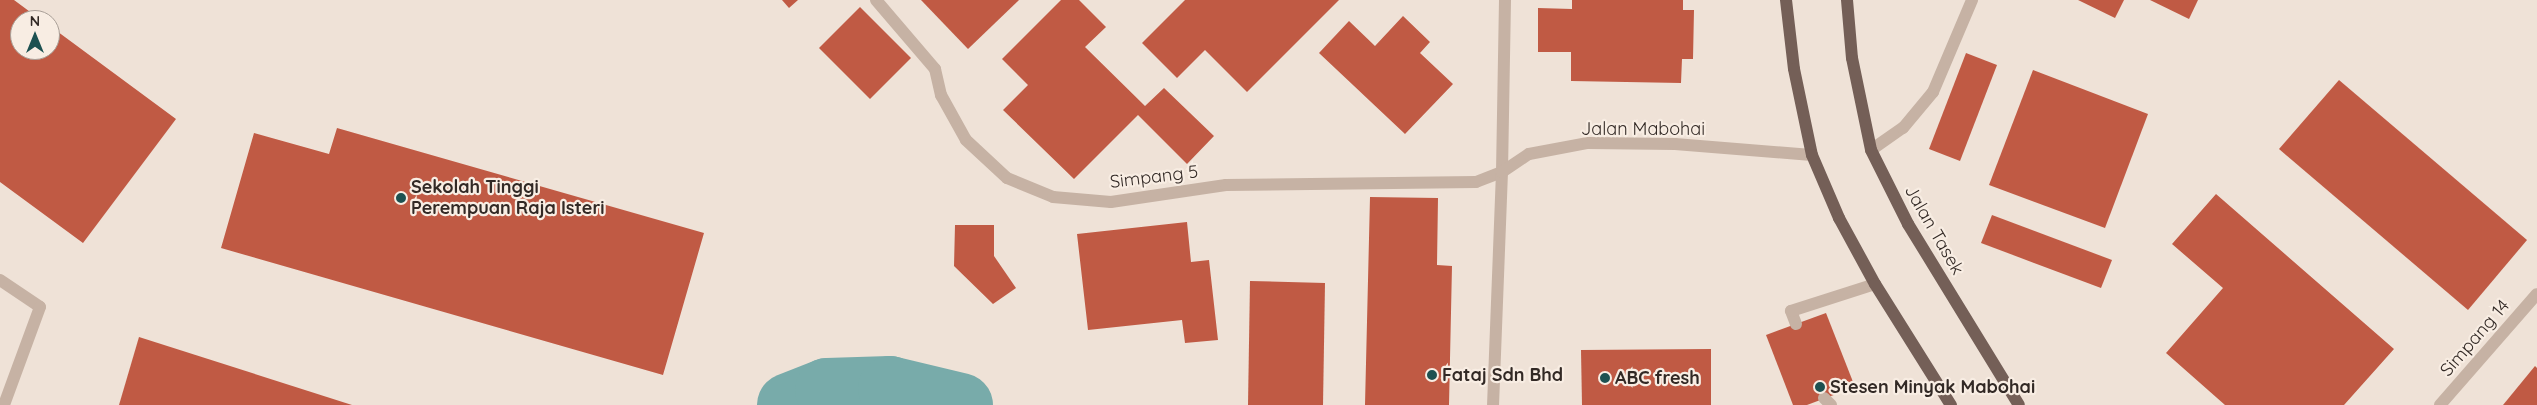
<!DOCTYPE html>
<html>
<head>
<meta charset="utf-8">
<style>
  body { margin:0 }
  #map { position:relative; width:2537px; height:405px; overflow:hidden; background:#efe2d7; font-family:Quicksand,sans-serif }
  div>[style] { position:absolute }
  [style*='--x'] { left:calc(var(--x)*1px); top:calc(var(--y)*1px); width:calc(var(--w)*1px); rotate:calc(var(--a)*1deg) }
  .river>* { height:64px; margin:-32px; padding:0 32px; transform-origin:32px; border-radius:32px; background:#78abaa }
  .building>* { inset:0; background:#c05a44 }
  .lane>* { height:12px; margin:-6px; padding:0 6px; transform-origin:6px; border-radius:6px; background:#c6b2a4 }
  .street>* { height:12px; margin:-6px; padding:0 6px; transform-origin:6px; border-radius:6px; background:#c6b2a4 }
  .primary>* { height:12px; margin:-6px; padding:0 6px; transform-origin:6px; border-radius:6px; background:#745f57 }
  .dots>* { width:14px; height:14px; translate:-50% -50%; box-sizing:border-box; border:2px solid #f8ede3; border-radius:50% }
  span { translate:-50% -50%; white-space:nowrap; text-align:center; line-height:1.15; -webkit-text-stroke:4.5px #f8ede3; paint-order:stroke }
  .street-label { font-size:18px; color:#322925 }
  .poi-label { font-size:18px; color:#322925; font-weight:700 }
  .left { translate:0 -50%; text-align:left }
  .north { position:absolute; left:10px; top:10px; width:50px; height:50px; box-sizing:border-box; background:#f8ede3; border:1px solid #a99f97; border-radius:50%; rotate:0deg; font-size:14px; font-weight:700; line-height:20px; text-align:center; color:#322925 }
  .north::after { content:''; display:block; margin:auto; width:18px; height:22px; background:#1d5151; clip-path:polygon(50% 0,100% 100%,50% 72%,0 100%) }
</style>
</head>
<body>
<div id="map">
  <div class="river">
    <i style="--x:789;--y:405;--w:41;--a:-21.5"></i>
    <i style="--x:827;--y:390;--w:63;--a:-1.8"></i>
    <i style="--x:890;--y:388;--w:73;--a:13.5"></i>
  </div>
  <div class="building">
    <i style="clip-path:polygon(0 0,14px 0,41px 20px,20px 20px,20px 50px,50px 50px,50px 26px,176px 119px,83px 243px,0 182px)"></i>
    <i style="clip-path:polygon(782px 0,798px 0,789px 8px)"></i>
    <i style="clip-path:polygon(921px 0,1019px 0,968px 49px)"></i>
    <i style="clip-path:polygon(1061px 0,1079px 0,1106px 27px,1085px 47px,1145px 106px,1164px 88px,1214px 136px,1187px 164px,1138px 115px,1074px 179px,1003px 110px,1028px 85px,1002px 59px)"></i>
    <i style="clip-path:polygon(1185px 0,1339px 0,1247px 92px,1205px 50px,1177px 78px,1142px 43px)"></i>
    <i style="clip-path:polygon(1572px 0,1683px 0,1683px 10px,1694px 10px,1693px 59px,1682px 59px,1681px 83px,1571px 81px,1571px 52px,1538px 52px,1538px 8px,1572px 9px)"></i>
    <i style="clip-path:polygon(2078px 0,2124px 0,2115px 18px)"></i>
    <i style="clip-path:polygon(2150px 0,2198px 0,2189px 19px)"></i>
    <i style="clip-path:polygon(860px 7px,911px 58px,870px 99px,819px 48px)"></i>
    <i style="clip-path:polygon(1403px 16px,1430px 42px,1420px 53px,1453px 84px,1405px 134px,1319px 53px,1349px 21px,1375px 46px)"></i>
    <i style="clip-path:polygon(1966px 53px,1997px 65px,1960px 161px,1929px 149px)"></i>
    <i style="clip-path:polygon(2033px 70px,2148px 114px,2105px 228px,1989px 185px)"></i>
    <i style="clip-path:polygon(2339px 80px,2527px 240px,2468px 310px,2279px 149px)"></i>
    <i style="clip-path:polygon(337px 128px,704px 233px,663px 375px,221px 248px,254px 133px,329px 154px)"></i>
    <i style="clip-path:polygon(2216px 194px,2394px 349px,2344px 405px,2225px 405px,2166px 353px,2223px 288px,2172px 244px)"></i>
    <i style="clip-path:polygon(1370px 197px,1438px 198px,1437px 265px,1452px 266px,1449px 405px,1365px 405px)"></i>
    <i style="clip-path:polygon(1992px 215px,2112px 260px,2101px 288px,1981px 243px)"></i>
    <i style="clip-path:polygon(1187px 222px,1191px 262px,1209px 260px,1218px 340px,1185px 343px,1182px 320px,1088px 330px,1077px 234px)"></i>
    <i style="clip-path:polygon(955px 225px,994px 225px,994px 256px,1016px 288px,993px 304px,954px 266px)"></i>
    <i style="clip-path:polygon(1250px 281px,1325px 283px,1323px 405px,1248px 405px)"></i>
    <i style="clip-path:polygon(1826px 313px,1855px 387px,1807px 405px,1793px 405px,1766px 335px)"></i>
    <i style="clip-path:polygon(139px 337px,352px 405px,119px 405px)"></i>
    <i style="clip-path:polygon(1711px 349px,1711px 405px,1582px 405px,1581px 350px)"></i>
    <i style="clip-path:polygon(2535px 366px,2537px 368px,2537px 405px,2503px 405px)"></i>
  </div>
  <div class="lane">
    <i style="--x:1871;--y:150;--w:39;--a:-35"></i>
    <i style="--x:1903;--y:128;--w:47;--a:-50.2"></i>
    <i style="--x:1933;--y:92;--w:100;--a:-67"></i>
    <i style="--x:0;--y:280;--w:48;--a:34"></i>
    <i style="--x:40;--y:307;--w:104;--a:110.2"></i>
    <i style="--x:1796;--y:324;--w:14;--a:-111"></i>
    <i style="--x:1791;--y:311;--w:88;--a:-17.8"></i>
    <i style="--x:1824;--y:398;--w:10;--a:45"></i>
  </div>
  <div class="street">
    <i style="--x:876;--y:0;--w:91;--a:49.5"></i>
    <i style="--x:935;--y:69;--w:27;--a:77"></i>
    <i style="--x:941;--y:95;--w:51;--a:60.9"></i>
    <i style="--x:966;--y:140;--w:56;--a:42.8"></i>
    <i style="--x:1007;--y:178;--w:50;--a:22.4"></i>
    <i style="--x:1053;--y:197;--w:58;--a:4.9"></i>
    <i style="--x:1111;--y:202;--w:116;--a:-8.4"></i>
    <i style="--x:1226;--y:185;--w:250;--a:-0.7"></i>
    <i style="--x:1476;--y:182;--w:28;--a:-21"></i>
    <i style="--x:1502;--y:172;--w:233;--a:92.2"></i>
    <i style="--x:1505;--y:0;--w:172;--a:91"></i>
    <i style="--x:1502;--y:172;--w:32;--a:-34"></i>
    <i style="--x:1529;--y:154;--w:60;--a:-10.6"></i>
    <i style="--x:1588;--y:143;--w:87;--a:0.7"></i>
    <i style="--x:1675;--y:144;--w:137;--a:4.6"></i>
    <i style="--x:2440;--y:405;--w:147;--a:-48.9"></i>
  </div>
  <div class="primary">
    <i style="--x:1786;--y:0;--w:69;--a:83.4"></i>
    <i style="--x:1794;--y:69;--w:88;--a:78.2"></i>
    <i style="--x:1812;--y:155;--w:69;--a:66.8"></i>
    <i style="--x:1839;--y:218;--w:75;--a:61.4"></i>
    <i style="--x:1875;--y:284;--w:143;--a:57.9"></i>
    <i style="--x:1847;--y:0;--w:58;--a:85.1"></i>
    <i style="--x:1852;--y:58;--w:94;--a:78.3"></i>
    <i style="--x:1871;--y:150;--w:83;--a:63.4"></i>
    <i style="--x:1908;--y:224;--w:212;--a:58.5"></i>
  </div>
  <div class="dots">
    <i style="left:401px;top:198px;background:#1d5151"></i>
    <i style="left:1432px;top:375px;background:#1d5151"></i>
    <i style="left:1605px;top:378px;background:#1d5151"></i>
    <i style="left:1820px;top:387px;background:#1d5151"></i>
  </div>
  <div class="street-label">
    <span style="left:1643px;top:129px">Jalan Mabohai</span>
    <span style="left:1154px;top:177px;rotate:-7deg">Simpang 5</span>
    <span style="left:1934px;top:230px;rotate:60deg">Jalan Tasek</span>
    <span style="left:2475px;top:338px;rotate:-49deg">Simpang 14</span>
  </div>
  <div class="poi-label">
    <span class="left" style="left:411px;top:198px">Sekolah Tinggi<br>Perempuan Raja Isteri</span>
    <span class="left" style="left:1442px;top:375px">Fataj Sdn Bhd</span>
    <span class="left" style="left:1615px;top:378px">ABC fresh</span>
    <span class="left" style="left:1830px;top:387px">Stesen Minyak Mabohai</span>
  </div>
  <div class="north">N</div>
</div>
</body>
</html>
